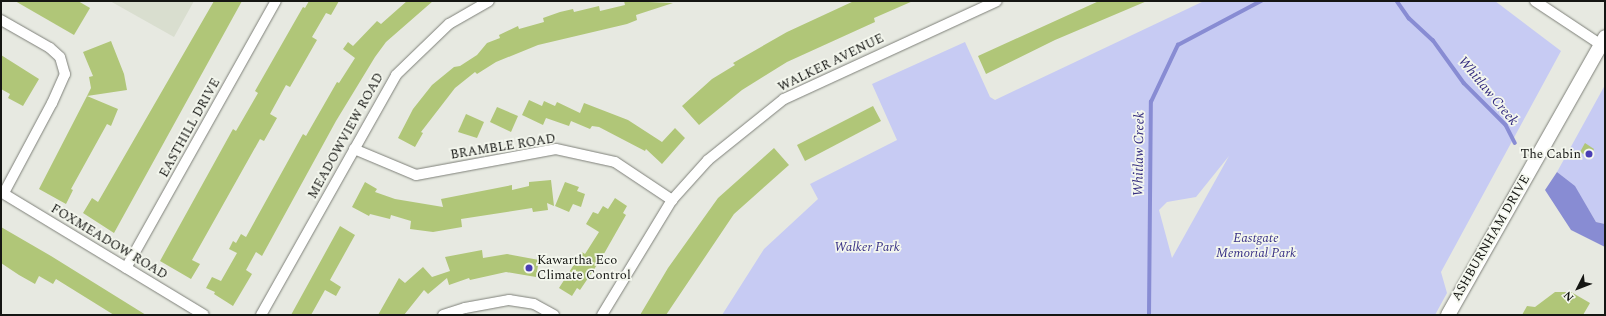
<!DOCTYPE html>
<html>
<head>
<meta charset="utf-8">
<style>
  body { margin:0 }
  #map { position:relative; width:1606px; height:316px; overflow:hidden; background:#e7e9e1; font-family:Spectral,serif }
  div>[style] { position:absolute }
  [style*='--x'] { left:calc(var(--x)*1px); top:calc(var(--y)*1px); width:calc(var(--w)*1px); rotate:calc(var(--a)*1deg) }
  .built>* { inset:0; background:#d9decf }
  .green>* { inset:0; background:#c7cbf3 }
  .water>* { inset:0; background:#888cd3 }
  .stream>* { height:3.5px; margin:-1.75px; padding:0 1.75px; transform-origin:1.75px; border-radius:1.75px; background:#888cd3 }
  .building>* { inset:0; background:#b0c678 }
  .roads { filter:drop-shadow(0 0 1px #7e8079) drop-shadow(0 0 1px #7e8079) }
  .minor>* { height:10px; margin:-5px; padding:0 5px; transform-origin:5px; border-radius:5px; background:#fff }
  .secondary>* { height:14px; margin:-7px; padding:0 7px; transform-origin:7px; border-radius:7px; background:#fff }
  .dots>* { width:11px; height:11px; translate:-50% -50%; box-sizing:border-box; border:2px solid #f4f7ee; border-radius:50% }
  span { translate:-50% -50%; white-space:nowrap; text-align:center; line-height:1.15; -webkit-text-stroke:3.5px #f4f7ee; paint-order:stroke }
  .street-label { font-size:13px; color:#151613 }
  .poi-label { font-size:13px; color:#151613 }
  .right { translate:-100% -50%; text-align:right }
  .left { translate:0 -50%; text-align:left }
  .park-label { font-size:13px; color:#393286; font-style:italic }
  .water-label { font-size:14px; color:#342c7f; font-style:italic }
  .frame { position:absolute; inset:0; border:2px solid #151613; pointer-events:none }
  .north { position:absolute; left:1558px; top:268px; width:40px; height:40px; -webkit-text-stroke:3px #f4f7ee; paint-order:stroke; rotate:228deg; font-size:11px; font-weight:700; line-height:16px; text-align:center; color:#151613 }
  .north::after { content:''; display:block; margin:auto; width:14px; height:18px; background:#151613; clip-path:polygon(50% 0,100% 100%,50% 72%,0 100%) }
</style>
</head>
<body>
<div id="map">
  <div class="built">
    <i style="clip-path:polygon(110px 1px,194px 1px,174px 37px)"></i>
  </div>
  <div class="green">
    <i style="clip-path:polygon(evenodd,1204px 1px,1495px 1px,1561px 51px,1441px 272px,1447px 293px,1435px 315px,722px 315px,764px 249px,818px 199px,810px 184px,897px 140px,872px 84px,965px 42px,990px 97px,995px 100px,1204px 1px,1229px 156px,1172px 258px,1159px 210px,1167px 202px,1196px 197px,1229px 156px)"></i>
    <i style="clip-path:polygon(1605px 85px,1605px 224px,1596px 222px,1575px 187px,1557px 172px)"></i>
  </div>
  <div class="water">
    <i style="clip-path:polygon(1557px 172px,1575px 186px,1596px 222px,1605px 224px,1605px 247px,1571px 230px,1545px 190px)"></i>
  </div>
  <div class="stream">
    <i style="--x:1397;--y:1;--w:21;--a:55"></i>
    <i style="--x:1409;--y:18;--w:33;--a:43"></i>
    <i style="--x:1433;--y:40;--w:53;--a:54.2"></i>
    <i style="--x:1464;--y:83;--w:59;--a:45"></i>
    <i style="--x:1506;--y:125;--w:20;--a:63"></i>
    <i style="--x:1149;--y:315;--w:213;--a:-89.5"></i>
    <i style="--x:1151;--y:102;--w:63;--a:-64.7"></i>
    <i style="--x:1178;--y:45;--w:94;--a:-27.9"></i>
  </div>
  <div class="building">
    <i style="clip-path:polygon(15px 1px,78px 1px,90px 8px,74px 35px)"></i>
    <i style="clip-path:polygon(214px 1px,242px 1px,114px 233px,83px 213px,92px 198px,98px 202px)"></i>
    <i style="clip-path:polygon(309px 1px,339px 1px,331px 15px,326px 13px,312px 37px,317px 40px,290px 87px,286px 85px,270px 114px,277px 118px,264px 141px,260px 139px,192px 260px,200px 264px,191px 279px,160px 261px,233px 129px,236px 131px,258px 93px,255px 91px,303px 7px,305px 8px)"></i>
    <i style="clip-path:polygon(407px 1px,433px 1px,386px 42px,375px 57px,336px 121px,262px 256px,256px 252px,246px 270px,252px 274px,233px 306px,214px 294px,215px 292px,206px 288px,212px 277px,221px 281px,237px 253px,229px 249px,233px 241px,236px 243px,241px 234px,246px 237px,303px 134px,306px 136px,337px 82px,339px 83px,355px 58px,343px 49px,348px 42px,353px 46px,377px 21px,381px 24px)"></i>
    <i style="clip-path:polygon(624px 1px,673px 3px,636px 15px,637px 20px,627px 24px,538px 45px,496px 62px,477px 74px,475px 72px,455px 88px,421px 132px,423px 133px,415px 147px,398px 138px,413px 109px,432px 85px,454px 67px,460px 66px,477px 55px,487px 43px,500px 38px,499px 35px,518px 26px,519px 29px,544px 22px,543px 18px,560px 12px,573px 9px,574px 12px,599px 6px,600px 11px,625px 5px)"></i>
    <i style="clip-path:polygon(854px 1px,913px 1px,874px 18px,875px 22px,787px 62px,742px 90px,699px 125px,682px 106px,712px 79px,735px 65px,733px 63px,787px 32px)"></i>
    <i style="clip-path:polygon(1099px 1px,1147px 1px,1055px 40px,986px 74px,978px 56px)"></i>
    <i style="clip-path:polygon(111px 41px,124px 74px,127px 90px,87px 96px,91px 88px,89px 77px,93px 76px,83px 52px)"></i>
    <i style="clip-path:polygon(1px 55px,39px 79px,23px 106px,8px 98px,10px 94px,1px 89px)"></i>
    <i style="clip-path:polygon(87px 96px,118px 109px,111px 126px,107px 124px,71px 189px,73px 190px,66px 204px,39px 189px)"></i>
    <i style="clip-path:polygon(529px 100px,542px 106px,544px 101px,555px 106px,557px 102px,580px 113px,584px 103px,628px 120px,662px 142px,675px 128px,685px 138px,662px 164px,646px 149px,645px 151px,599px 127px,592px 126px,590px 129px,571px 121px,569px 126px,546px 118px,543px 125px,522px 115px)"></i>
    <i style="clip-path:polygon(873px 106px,881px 121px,805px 161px,797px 145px)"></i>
    <i style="clip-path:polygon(497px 107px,518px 116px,511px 132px,490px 122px)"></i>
    <i style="clip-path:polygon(466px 114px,484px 122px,477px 138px,458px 132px)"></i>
    <i style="clip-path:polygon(1585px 143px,1594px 149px,1590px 158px,1580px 152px)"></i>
    <i style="clip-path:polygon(774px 148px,789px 165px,734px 214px,666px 315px,640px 315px,668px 268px,718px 198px)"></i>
    <i style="clip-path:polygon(551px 180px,554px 206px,547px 203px,548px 210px,533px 212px,532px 208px,461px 219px,462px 227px,433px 232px,410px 229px,411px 221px,391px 215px,390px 219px,370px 214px,369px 216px,352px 207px,365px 182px,377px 189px,375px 192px,395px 199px,443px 207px,441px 199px,512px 185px,512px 190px,529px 186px,529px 182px)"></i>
    <i style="clip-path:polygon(565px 182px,579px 187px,577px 191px,585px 194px,581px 207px,573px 204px,569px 212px,555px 206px)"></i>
    <i style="clip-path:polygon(615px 198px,627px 206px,623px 213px,626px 215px,601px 259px,580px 290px,577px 288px,572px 296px,559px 288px,582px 252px,585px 254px,599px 232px,586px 224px,593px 212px,598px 214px,603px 206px,608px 209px)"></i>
    <i style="clip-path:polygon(340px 226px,355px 235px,330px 280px,341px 287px,336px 296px,325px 290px,311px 315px,291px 315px)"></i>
    <i style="clip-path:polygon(1px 227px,51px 256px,146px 315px,114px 315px,56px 279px,53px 284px,39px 276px,35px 284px,19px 275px,1px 263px)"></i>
    <i style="clip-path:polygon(482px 250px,483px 258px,507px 254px,539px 260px,536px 277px,506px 272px,470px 280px,469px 278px,449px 285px,447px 278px,428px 294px,424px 290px,404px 315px,378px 315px,399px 278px,405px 283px,423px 267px,432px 277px,450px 271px,445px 257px)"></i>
    <i style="clip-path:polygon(1555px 292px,1571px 292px,1590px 303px,1583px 315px,1522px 315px,1527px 306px,1535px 307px)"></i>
  </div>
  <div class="roads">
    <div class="minor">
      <i style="--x:1535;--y:1;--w:78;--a:33.5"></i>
      <i style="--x:1;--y:20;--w:56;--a:29.7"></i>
      <i style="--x:50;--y:48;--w:13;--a:42"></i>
      <i style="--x:60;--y:57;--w:18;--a:74"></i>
      <i style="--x:65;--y:74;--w:32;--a:114"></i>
      <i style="--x:52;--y:103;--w:102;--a:118.1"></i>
      <i style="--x:354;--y:149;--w:67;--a:22.8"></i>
      <i style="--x:416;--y:175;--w:142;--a:-10.5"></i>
      <i style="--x:556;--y:149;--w:60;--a:12.4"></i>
      <i style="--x:615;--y:162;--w:69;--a:33.7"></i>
      <i style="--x:1;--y:192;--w:237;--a:31.2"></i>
      <i style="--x:126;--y:268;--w:306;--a:-60.7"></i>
      <i style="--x:261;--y:315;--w:275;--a:-60.6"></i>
      <i style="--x:396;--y:75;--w:74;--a:-43.9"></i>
      <i style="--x:449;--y:24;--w:46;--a:-29.9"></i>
      <i style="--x:443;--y:315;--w:23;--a:-18"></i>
      <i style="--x:465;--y:308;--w:45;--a:-10.3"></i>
      <i style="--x:509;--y:300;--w:25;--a:9"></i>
      <i style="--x:534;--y:304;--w:23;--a:29"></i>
      <i style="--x:602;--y:315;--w:135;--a:-58.7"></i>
      <i style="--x:672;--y:200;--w:54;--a:-48"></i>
      <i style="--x:708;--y:160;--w:97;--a:-38.8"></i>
      <i style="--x:784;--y:99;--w:234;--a:-24.7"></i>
    </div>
    <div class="secondary">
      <i style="--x:1448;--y:315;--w:319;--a:-60.5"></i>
    </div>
  </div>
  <div class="dots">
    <i style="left:1589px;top:154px;background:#4a3eb5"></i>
    <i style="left:529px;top:268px;background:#4a3eb5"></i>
  </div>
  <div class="street-label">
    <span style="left:831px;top:63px;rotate:-26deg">WALKER AVENUE</span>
    <span style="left:190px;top:128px;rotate:-61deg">EASTHILL DRIVE</span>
    <span style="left:346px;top:136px;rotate:-61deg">MEADOWVIEW ROAD</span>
    <span style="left:503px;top:147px;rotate:-9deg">BRAMBLE ROAD</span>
    <span style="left:1491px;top:238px;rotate:-60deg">ASHBURNHAM DRIVE</span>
    <span style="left:109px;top:242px;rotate:31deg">FOXMEADOW ROAD</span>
  </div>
  <div class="poi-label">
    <span class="right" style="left:1581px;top:154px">The Cabin</span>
    <span class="left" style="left:537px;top:268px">Kawartha Eco<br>Climate Control</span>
  </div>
  <div class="park-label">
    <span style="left:1256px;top:246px">Eastgate<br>Memorial Park</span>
    <span style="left:867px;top:247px">Walker Park</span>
  </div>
  <div class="water-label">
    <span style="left:1488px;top:91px;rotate:50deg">Whitlaw Creek</span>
    <span style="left:1139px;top:154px;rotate:-89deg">Whitlaw Creek</span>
  </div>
  <div class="frame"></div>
  <div class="north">N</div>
</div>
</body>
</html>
